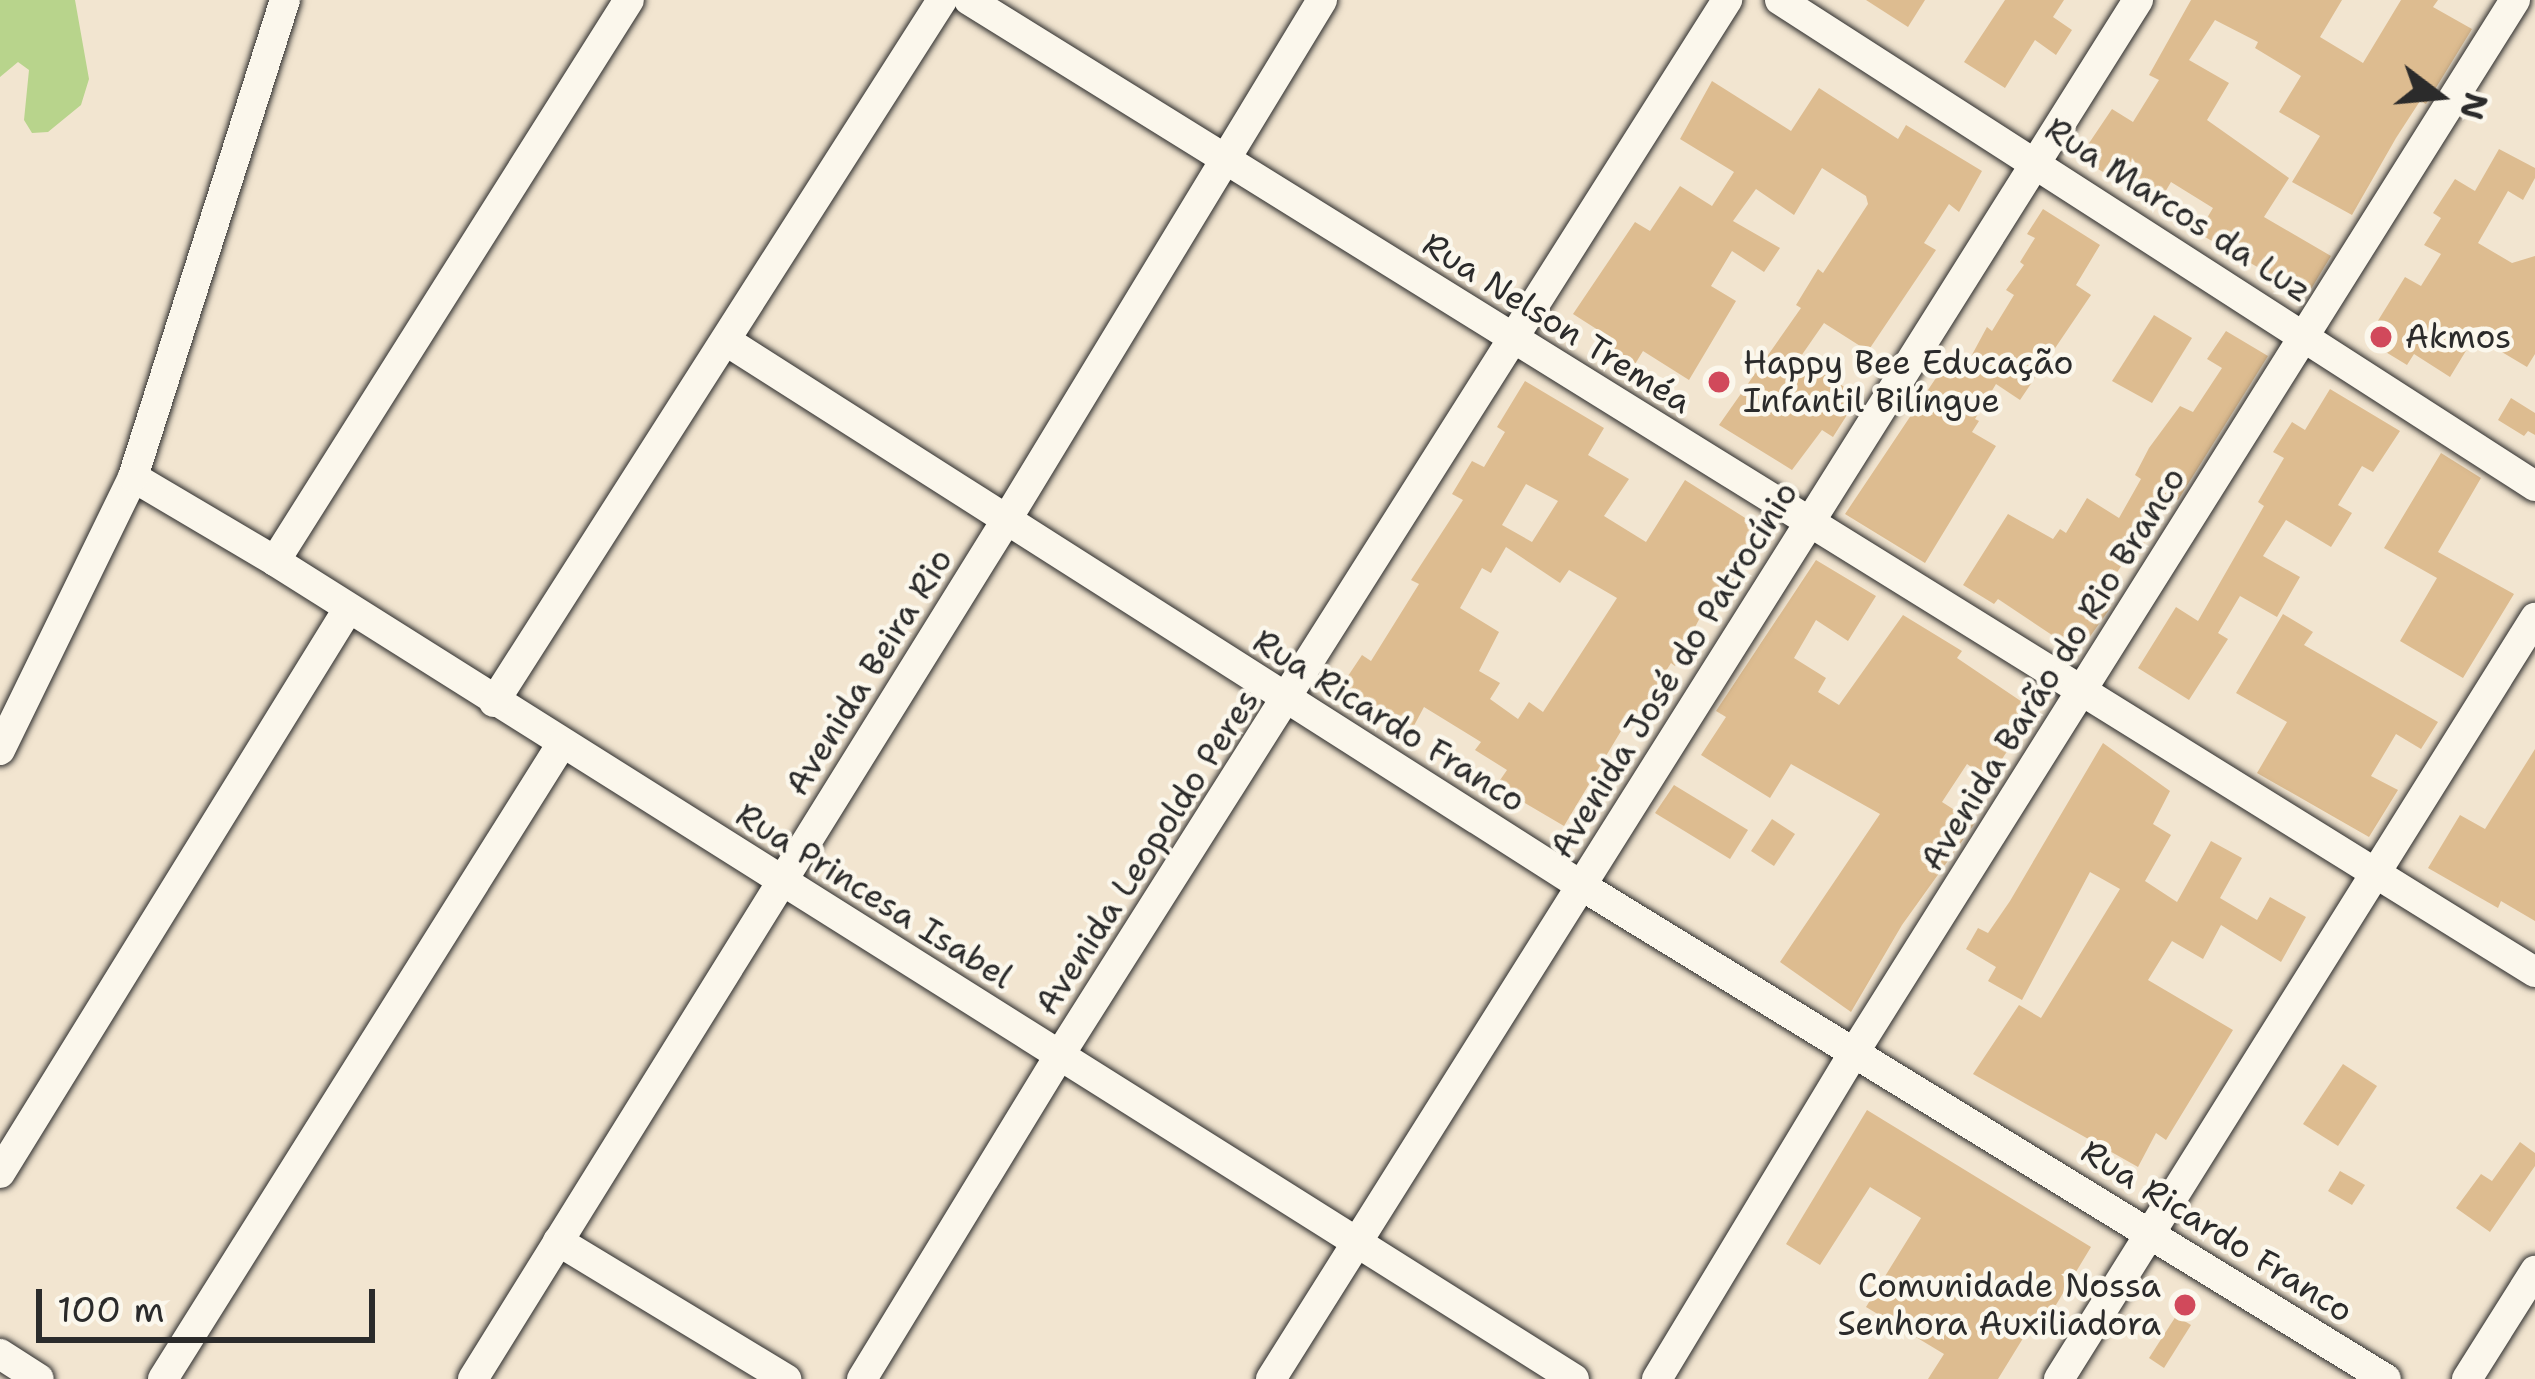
<!DOCTYPE html>
<html>
<head>
<meta charset="utf-8">
<style>
  body { margin:0 }
  #map { position:relative; width:2535px; height:1379px; overflow:hidden; background:#f2e5d0; font-family:"Shantell Sans",sans-serif }
  div>[style] { position:absolute }
  [style*='--x'] { left:calc(var(--x)*1px); top:calc(var(--y)*1px); width:calc(var(--w)*1px); rotate:calc(var(--a)*1deg) }
  .green>* { inset:0; background:#b8d48c }
  .building>* { inset:0; background:#ddbc90 }
  .roads { filter:drop-shadow(0 0 3px #2b2b2b) drop-shadow(0 0 3px #2b2b2b) }
  .minor>* { height:30px; margin:-15px; padding:0 15px; transform-origin:15px; border-radius:15px; background:#fbf7ec }
  .dots>* { width:33px; height:33px; translate:-50% -50%; box-sizing:border-box; border:6px solid #fbf7ec; border-radius:50% }
  span { translate:-50% -50%; white-space:nowrap; text-align:center; line-height:1.15; -webkit-text-stroke:9px #fbf7ec; paint-order:stroke }
  .street-label { font-size:33px; color:#2b2b2b }
  .poi-label { font-size:33px; color:#2b2b2b }
  .left { translate:0 -50%; text-align:left }
  .right { translate:-100% -50%; text-align:right }
  .north { position:absolute; left:2379px; top:36px; width:120px; height:120px; -webkit-text-stroke:9px #fbf7ec; paint-order:stroke; rotate:106deg; font-size:33px; font-weight:700; line-height:48px; text-align:center; color:#2b2b2b }
  .north::after { content:''; display:block; margin:auto; width:42px; height:54px; background:#2b2b2b; clip-path:polygon(50% 0,100% 100%,50% 72%,0 100%) }
  .scale { position:absolute; left:36px; top:1289px; width:339px; height:54px; box-sizing:border-box; border:6px solid #2b2b2b; border-top:0; padding-left:15px; font-size:36px; line-height:42px; white-space:nowrap; color:#2b2b2b; -webkit-text-stroke:9px #fbf7ec; paint-order:stroke }
</style>
</head>
<body>
<div id="map">
  <div class="green">
    <i style="clip-path:polygon(0 0,75px 0,89px 79px,81px 105px,48px 132px,32px 133px,24px 120px,29px 70px,18px 62px,0 77px)"></i>
  </div>
  <div class="building">
    <i style="clip-path:polygon(1866px 0,1925px 0,1908px 27px)"></i>
    <i style="clip-path:polygon(2005px 0,2064px 0,2053px 17px,2072px 30px,2056px 55px,2035px 40px,2005px 88px,1964px 62px)"></i>
    <i style="clip-path:polygon(2191px 0,2342px 0,2320px 37px,2363px 63px,2401px 0,2438px 0,2433px 7px,2472px 29px,2426px 104px,2420px 101px,2396px 138px,2352px 215px,2292px 182px,2320px 136px,2279px 112px,2301px 76px,2255px 48px,2258px 42px,2215px 20px,2189px 60px,2229px 83px,2207px 120px,2289px 178px,2264px 217px,2331px 256px,2311px 289px,2285px 274px,2280px 280px,2198px 233px,2213px 208px,2171px 182px,2158px 204px,2079px 158px,2112px 109px,2133px 122px,2159px 80px,2149px 75px)"></i>
    <i style="clip-path:polygon(1712px 81px,1791px 131px,1819px 88px,1898px 139px,1906px 125px,1982px 171px,1959px 212px,1949px 204px,1924px 243px,1936px 250px,1868px 351px,1824px 323px,1799px 359px,1859px 396px,1833px 437px,1822px 430px,1792px 470px,1719px 425px,1801px 308px,1796px 305px,1818px 269px,1823px 273px,1868px 204px,1866px 196px,1822px 168px,1794px 215px,1756px 189px,1733px 221px,1780px 248px,1764px 272px,1732px 251px,1711px 286px,1736px 301px,1689px 380px,1643px 351px,1632px 369px,1601px 350px,1609px 337px,1573px 314px,1635px 222px,1650px 231px,1680px 186px,1712px 206px,1734px 172px,1680px 139px)"></i>
    <i style="clip-path:polygon(2499px 149px,2535px 168px,2535px 178px,2523px 200px,2508px 191px,2478px 243px,2512px 263px,2535px 256px,2535px 354px,2527px 367px,2475px 336px,2450px 377px,2414px 354px,2407px 365px,2366px 340px,2405px 277px,2421px 286px,2441px 254px,2424px 245px,2441px 218px,2433px 213px,2455px 179px,2475px 191px)"></i>
    <i style="clip-path:polygon(2043px 209px,2100px 245px,2076px 285px,2091px 295px,2020px 400px,1996px 384px,1975px 419px,1979px 421px,1972px 432px,1996px 446px,1925px 563px,1845px 514px,1952px 354px,1967px 364px,1987px 327px,1992px 331px,2014px 295px,2006px 290px,2024px 265px,2020px 262px,2035px 238px,2027px 234px)"></i>
    <i style="clip-path:polygon(2154px 315px,2192px 338px,2152px 403px,2112px 381px)"></i>
    <i style="clip-path:polygon(2226px 331px,2268px 356px,2178px 500px,2173px 496px,2131px 566px,2124px 562px,2098px 601px,2111px 607px,2084px 645px,2073px 649px,1998px 599px,1994px 604px,1963px 585px,2008px 514px,2053px 539px,2060px 529px,2066px 533px,2087px 498px,2119px 518px,2141px 479px,2135px 475px,2149px 448px,2180px 406px,2193px 412px,2222px 368px,2207px 359px)"></i>
    <i style="clip-path:polygon(evenodd,1525px 381px,1604px 428px,1588px 455px,1629px 479px,1604px 516px,1646px 542px,1685px 480px,1750px 521px,1757px 542px,1714px 609px,1707px 604px,1675px 666px,1671px 663px,1638px 715px,1633px 711px,1564px 826px,1496px 786px,1507px 770px,1475px 750px,1481px 742px,1424px 707px,1410px 733px,1340px 688px,1362px 655px,1371px 661px,1419px 584px,1411px 580px,1463px 500px,1452px 494px,1472px 461px,1484px 467px,1505px 432px,1497px 427px,1525px 381px,1526px 484px,1558px 501px,1532px 542px,1502px 525px,1526px 484px,1525px 381px,1506px 547px,1560px 583px,1569px 570px,1617px 598px,1543px 712px,1529px 702px,1518px 719px,1490px 699px,1500px 683px,1479px 671px,1499px 632px,1460px 608px,1482px 568px,1491px 573px,1506px 547px)"></i>
    <i style="clip-path:polygon(2330px 389px,2400px 431px,2373px 472px,2362px 466px,2338px 505px,2352px 513px,2331px 547px,2286px 520px,2263px 556px,2300px 577px,2277px 617px,2240px 596px,2218px 633px,2228px 639px,2189px 700px,2138px 668px,2176px 607px,2198px 621px,2264px 506px,2258px 502px,2284px 458px,2273px 452px,2292px 422px,2305px 430px)"></i>
    <i style="clip-path:polygon(2511px 398px,2535px 413px,2535px 435px,2528px 431px,2524px 436px,2498px 420px)"></i>
    <i style="clip-path:polygon(2441px 453px,2481px 478px,2438px 552px,2514px 594px,2463px 678px,2400px 641px,2437px 578px,2384px 548px)"></i>
    <i style="clip-path:polygon(1816px 560px,1876px 596px,1848px 641px,1816px 620px,1794px 658px,1826px 678px,1818px 692px,1839px 705px,1903px 615px,1962px 651px,1957px 658px,2034px 710px,1989px 779px,1967px 764px,1942px 802px,1975px 823px,1902px 925px,1851px 1012px,1780px 962px,1880px 814px,1791px 764px,1770px 798px,1701px 755px,1726px 717px,1716px 711px)"></i>
    <i style="clip-path:polygon(2283px 614px,2313px 632px,2304px 645px,2438px 722px,2421px 749px,2396px 734px,2371px 776px,2398px 790px,2369px 837px,2257px 773px,2287px 722px,2236px 693px)"></i>
    <i style="clip-path:polygon(2103px 743px,2170px 791px,2153px 824px,2171px 835px,2145px 881px,2177px 902px,2211px 841px,2242px 858px,2220px 898px,2257px 920px,2270px 897px,2306px 917px,2281px 962px,2221px 925px,2203px 959px,2172px 941px,2148px 980px,2233px 1030px,2166px 1140px,2156px 1133px,2138px 1167px,1973px 1074px,2019px 1005px,2041px 1018px,2120px 889px,2090px 872px,2022px 1000px,1988px 981px,1996px 967px,1966px 949px,1978px 928px,1988px 933px,2010px 901px)"></i>
    <i style="clip-path:polygon(2535px 749px,2535px 921px,2501px 901px,2498px 908px,2428px 868px,2460px 815px,2485px 829px)"></i>
    <i style="clip-path:polygon(1674px 785px,1748px 830px,1730px 859px,1655px 813px)"></i>
    <i style="clip-path:polygon(1772px 819px,1795px 834px,1774px 866px,1751px 851px)"></i>
    <i style="clip-path:polygon(2343px 1064px,2377px 1086px,2338px 1146px,2303px 1124px)"></i>
    <i style="clip-path:polygon(1867px 1110px,2091px 1247px,2042px 1328px,2033px 1322px,1998px 1379px,1928px 1379px,1944px 1354px,1866px 1307px,1921px 1218px,1870px 1187px,1820px 1265px,1786px 1244px)"></i>
    <i style="clip-path:polygon(2520px 1142px,2535px 1153px,2535px 1166px,2490px 1232px,2456px 1208px,2481px 1174px,2492px 1181px)"></i>
    <i style="clip-path:polygon(2340px 1171px,2365px 1185px,2352px 1205px,2328px 1191px)"></i>
    <i style="clip-path:polygon(2176px 1316px,2191px 1325px,2164px 1368px,2149px 1358px)"></i>
  </div>
  <div class="roads">
    <div class="minor">
      <i style="--x:969;--y:0;--w:1843;--a:31.83"></i>
      <i style="--x:1780;--y:0;--w:898;--a:32.77"></i>
      <i style="--x:728;--y:342;--w:1013;--a:32.5"></i>
      <i style="--x:1582;--y:886;--w:943;--a:31.52"></i>
      <i style="--x:133;--y:477;--w:165;--a:30.6"></i>
      <i style="--x:275;--y:561;--w:1535;--a:32.2"></i>
      <i style="--x:275;--y:561;--w:663;--a:-57.75"></i>
      <i style="--x:494;--y:702;--w:833;--a:-57.45"></i>
      <i style="--x:0;--y:750;--w:304;--a:-64"></i>
      <i style="--x:133;--y:477;--w:501;--a:-72.33"></i>
      <i style="--x:0;--y:1173;--w:663;--a:-58.32"></i>
      <i style="--x:558;--y:1241;--w:267;--a:31.2"></i>
      <i style="--x:0;--y:1354;--w:46;--a:32.7"></i>
      <i style="--x:163;--y:1379;--w:749;--a:-57.88"></i>
      <i style="--x:473;--y:1379;--w:1012;--a:-58.16"></i>
      <i style="--x:1007;--y:519;--w:607;--a:-58.74"></i>
      <i style="--x:862;--y:1379;--w:378;--a:-58.6"></i>
      <i style="--x:1059;--y:1056;--w:1250;--a:-57.68"></i>
      <i style="--x:1271;--y:1379;--w:1629;--a:-57.84"></i>
      <i style="--x:1657;--y:1379;--w:383;--a:-58.9"></i>
      <i style="--x:1855;--y:1051;--w:1241;--a:-57.87"></i>
      <i style="--x:2059;--y:1379;--w:898;--a:-57.97"></i>
      <i style="--x:2467;--y:1379;--w:128;--a:-57.8"></i>
    </div>
  </div>
  <div class="dots">
    <i style="left:2381px;top:337px;background:#d1495b"></i>
    <i style="left:1719px;top:382px;background:#d1495b"></i>
    <i style="left:2185px;top:1305px;background:#d1495b"></i>
  </div>
  <div class="street-label">
    <span style="left:2178px;top:210px;rotate:33deg">Rua Marcos da Luz</span>
    <span style="left:1557px;top:323px;rotate:32deg">Rua Nelson Treméa</span>
    <span style="left:2053px;top:669px;rotate:-58deg">Avenida Barão do Rio Branco</span>
    <span style="left:1674px;top:670px;rotate:-58deg">Avenida José do Patrocínio</span>
    <span style="left:869px;top:672px;rotate:-58deg">Avenida Beira Rio</span>
    <span style="left:1389px;top:721px;rotate:32deg">Rua Ricardo Franco</span>
    <span style="left:1147px;top:852px;rotate:-57deg">Avenida Leopoldo Peres</span>
    <span style="left:874px;top:896px;rotate:32deg">Rua Princesa Isabel</span>
    <span style="left:2217px;top:1231px;rotate:32deg">Rua Ricardo Franco</span>
  </div>
  <div class="poi-label">
    <span class="left" style="left:2405px;top:337px">Akmos</span>
    <span class="left" style="left:1743px;top:382px">Happy Bee Educação<br>Infantil Bilíngue</span>
    <span class="right" style="left:2161px;top:1305px">Comunidade Nossa<br>Senhora Auxiliadora</span>
  </div>
  <div class="north">N</div>
  <div class="scale">100 m</div>
</div>
</body>
</html>
